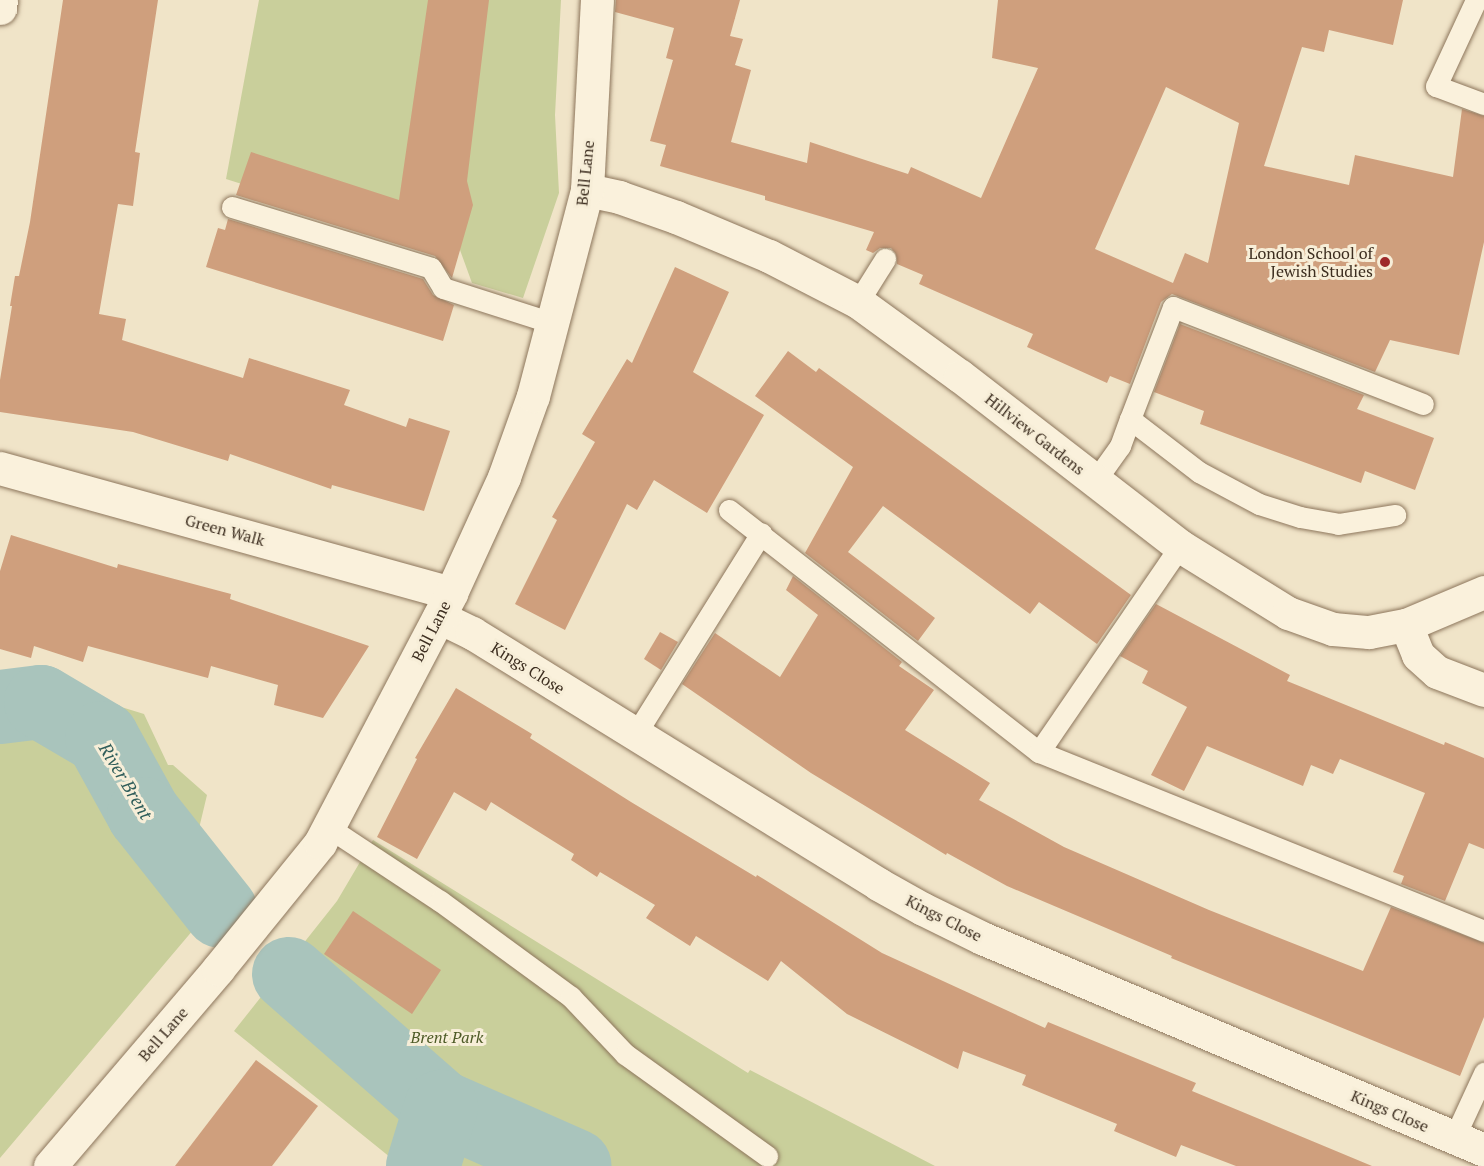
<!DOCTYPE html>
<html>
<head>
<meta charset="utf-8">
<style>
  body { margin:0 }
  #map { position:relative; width:1484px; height:1166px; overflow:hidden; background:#f0e4c8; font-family:"PT Serif",serif }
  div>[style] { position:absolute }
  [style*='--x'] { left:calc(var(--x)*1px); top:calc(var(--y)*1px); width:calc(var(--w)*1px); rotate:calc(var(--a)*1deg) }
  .green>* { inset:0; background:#c9cf9b }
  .river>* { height:74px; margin:-37px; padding:0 37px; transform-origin:37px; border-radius:37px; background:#a9c4bc }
  .building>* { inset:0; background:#cf9f7d }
  .roads { filter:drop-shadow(0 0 2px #8d765c) drop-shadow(0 0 2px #8d765c) }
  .lane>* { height:21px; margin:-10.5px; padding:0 10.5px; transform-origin:10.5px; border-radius:10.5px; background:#faf1dc }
  .street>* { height:33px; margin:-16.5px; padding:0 16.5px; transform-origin:16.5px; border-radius:16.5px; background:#faf1dc }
  .secondary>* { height:33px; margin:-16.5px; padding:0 16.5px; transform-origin:16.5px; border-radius:16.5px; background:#faf1dc }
  .dots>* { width:16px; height:16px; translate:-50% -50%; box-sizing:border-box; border:3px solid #f7eed8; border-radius:50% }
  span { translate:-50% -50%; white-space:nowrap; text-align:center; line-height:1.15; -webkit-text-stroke:6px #f7eed8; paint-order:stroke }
  .street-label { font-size:16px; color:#3d2e20 }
  .poi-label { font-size:16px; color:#3d2e20 }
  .right { translate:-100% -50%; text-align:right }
  .park-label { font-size:16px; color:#4d5a26; font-style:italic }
  .water-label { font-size:18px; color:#2f5d5a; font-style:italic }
</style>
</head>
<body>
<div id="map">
  <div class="green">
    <i style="clip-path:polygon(259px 0,561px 0,555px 115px,559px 193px,523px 298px,472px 283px,460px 250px,389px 231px,226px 179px)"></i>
    <i style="clip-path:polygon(53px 686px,144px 714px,168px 765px,173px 765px,207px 795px,196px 841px,238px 877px,0 1158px,0 692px)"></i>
    <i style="clip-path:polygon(373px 840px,748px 1073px,750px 1070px,935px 1166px,401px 1166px,234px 1031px,337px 901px)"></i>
  </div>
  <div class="river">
    <i style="--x:0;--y:707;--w:41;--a:-7"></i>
    <i style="--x:41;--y:702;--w:71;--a:30.5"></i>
    <i style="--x:102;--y:738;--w:87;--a:61.1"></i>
    <i style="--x:144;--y:814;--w:124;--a:51.6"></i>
    <i style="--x:289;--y:974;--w:202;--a:41.2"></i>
    <i style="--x:441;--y:1107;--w:146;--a:23.8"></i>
    <i style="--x:423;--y:1166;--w:62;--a:-73"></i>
  </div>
  <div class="building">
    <i style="clip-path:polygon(63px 0,158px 0,135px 152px,140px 153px,133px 206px,118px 204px,99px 314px,126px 319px,122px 340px,243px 378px,249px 358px,350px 390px,344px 405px,406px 427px,409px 418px,450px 431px,424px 511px,332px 485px,331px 489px,230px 454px,228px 461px,133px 432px,0 412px,0 380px,12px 306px,10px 306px,15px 276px,19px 276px,30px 222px)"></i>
    <i style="clip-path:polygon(428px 0,489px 0,467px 181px,473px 205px,452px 278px,435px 256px,236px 195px,251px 152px,399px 200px)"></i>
    <i style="clip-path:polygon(evenodd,616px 0,740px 0,730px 36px,743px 39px,735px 65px,751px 70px,731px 142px,807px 163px,810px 142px,908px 174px,911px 167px,981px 198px,1038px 68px,992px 58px,998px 0,1403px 0,1393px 45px,1329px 30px,1324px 52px,1302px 47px,1264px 166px,1349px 185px,1355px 155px,1453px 177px,1462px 109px,1484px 116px,1484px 242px,1459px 355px,1390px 340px,1375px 372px,1172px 294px,1161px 302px,1130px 384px,1110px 376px,1107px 383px,1027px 347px,1033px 334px,919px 284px,923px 275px,897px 264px,896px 254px,891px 248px,880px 248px,873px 253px,866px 250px,874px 232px,765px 200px,765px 196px,660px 166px,666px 145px,650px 141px,673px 60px,666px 58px,674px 28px,615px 12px,616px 0,1166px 87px,1239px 123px,1208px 263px,1185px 253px,1173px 283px,1095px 249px,1166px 87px)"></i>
    <i style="clip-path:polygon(228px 219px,423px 279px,433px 295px,454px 305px,443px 341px,206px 267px,218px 228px,225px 230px)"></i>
    <i style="clip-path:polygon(675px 267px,729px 292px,693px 372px,764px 415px,707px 513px,654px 480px,637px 510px,627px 504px,565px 630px,515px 604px,557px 520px,552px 517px,595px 442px,582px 434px,627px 359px,632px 363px)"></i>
    <i style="clip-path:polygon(1180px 324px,1364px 395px,1357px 409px,1434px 438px,1415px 490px,1365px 471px,1361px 483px,1200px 424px,1204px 411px,1154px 392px)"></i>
    <i style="clip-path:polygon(788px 351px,816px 372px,819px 368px,1131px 595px,1097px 644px,1039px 602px,1030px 614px,883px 506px,848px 552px,935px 618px,918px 641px,805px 553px,853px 467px,755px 396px)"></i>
    <i style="clip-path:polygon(11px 535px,117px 568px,118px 564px,231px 594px,230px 599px,369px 646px,323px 718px,274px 705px,278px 685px,211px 666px,208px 678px,88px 646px,83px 662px,34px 646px,31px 658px,0 649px,0 571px)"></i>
    <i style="clip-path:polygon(793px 576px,902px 662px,899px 666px,934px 690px,905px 730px,990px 783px,979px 800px,1064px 847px,1209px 910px,1363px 971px,1391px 907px,1484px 943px,1484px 1017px,1460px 1076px,1171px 958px,1172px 956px,1007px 886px,947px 853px,946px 855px,811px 773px,682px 684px,715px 633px,780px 677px,818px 615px,786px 590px)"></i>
    <i style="clip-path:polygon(1156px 604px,1290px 675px,1287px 681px,1444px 745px,1445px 742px,1484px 758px,1484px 849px,1469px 843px,1445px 901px,1401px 884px,1404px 876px,1393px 872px,1425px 793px,1340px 759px,1333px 774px,1311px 765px,1303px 786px,1207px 746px,1184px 791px,1151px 775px,1187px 707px,1142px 683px,1148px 671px,1120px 656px)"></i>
    <i style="clip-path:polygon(660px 632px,678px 642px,661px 670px,644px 659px)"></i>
    <i style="clip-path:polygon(456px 688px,532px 734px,530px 738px,631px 802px,756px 877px,757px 875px,882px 953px,1045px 1028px,1048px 1022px,1196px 1083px,1192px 1091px,1372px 1166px,1236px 1166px,1181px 1145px,1176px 1157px,1114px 1131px,1117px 1124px,1022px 1085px,1026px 1075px,963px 1051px,958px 1069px,847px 1014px,781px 961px,768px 981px,696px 936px,690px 946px,646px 918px,655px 905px,600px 872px,597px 877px,571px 860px,574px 854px,491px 802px,486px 811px,454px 792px,417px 859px,377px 837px,417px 759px,415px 758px)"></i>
    <i style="clip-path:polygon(353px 911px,441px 970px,412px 1014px,324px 954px)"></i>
    <i style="clip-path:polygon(256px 1060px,318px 1106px,272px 1166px,175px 1166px)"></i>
  </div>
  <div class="roads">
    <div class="lane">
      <i style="--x:1476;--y:0;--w:95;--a:114.9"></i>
      <i style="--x:1436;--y:86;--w:51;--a:20.6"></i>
      <i style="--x:232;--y:207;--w:208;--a:17"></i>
      <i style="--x:431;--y:268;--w:23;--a:59"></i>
      <i style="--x:443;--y:288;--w:115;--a:17.7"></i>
      <i style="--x:858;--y:302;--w:51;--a:-57.9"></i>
      <i style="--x:1130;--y:419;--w:120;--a:-69"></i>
      <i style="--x:1173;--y:307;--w:268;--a:21.2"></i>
      <i style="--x:1095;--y:481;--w:43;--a:-54.5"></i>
      <i style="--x:1120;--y:446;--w:29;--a:-70"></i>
      <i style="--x:1130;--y:419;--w:87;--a:37.5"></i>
      <i style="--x:1199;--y:472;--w:68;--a:28.1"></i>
      <i style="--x:1259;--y:504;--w:43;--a:17.6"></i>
      <i style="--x:1300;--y:517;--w:39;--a:10"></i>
      <i style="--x:1338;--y:524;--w:58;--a:-9"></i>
      <i style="--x:729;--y:510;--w:393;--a:38"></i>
      <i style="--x:1039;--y:752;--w:480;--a:21.9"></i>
      <i style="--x:635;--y:735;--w:238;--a:-58"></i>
      <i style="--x:1039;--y:752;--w:250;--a:-55.6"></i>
      <i style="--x:328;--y:827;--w:134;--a:33.5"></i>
      <i style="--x:440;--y:901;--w:162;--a:36.2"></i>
      <i style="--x:571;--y:997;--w:79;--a:46.5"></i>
      <i style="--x:625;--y:1054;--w:175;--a:35.7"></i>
      <i style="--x:1454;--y:1138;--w:72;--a:-65.2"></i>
    </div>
    <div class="street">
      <i style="--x:0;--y:8;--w:8;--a:-83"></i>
      <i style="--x:587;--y:190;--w:33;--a:12"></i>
      <i style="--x:619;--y:197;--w:60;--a:19.3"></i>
      <i style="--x:676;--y:217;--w:101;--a:22.8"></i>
      <i style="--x:769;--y:256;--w:100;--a:27.3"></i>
      <i style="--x:858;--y:302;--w:126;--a:36"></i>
      <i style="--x:960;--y:376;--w:278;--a:37.7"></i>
      <i style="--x:1180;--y:546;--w:127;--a:31.8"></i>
      <i style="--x:1288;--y:613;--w:48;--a:19.6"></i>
      <i style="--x:1333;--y:629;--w:36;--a:5"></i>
      <i style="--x:1369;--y:632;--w:38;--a:-11"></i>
      <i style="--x:1406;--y:625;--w:85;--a:-22.9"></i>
      <i style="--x:0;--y:468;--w:468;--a:15.5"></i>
      <i style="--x:439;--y:617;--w:37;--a:26"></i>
      <i style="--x:472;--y:633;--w:477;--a:31.7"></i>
      <i style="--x:878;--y:884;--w:51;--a:29.1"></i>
      <i style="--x:923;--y:909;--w:66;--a:26.2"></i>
      <i style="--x:982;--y:938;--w:545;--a:22.89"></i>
      <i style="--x:1406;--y:625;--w:32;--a:68"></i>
      <i style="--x:1418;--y:655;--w:25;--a:42"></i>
      <i style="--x:1437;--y:672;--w:50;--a:21"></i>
    </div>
    <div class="secondary">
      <i style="--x:50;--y:1166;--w:259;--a:-49.5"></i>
      <i style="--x:218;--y:969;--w:162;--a:-51"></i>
      <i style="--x:320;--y:843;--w:282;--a:-62.3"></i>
      <i style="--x:451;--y:593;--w:128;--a:-65.4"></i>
      <i style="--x:504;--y:477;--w:86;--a:-70.3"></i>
      <i style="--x:533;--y:396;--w:213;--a:-75.3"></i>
      <i style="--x:587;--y:190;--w:190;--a:-87"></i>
    </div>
  </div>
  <div class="dots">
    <i style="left:1385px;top:262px;background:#9e2a2b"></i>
  </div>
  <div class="street-label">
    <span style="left:585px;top:173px;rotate:-84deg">Bell Lane</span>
    <span style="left:1035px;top:434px;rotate:38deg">Hillview Gardens</span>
    <span style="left:225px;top:530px;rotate:15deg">Green Walk</span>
    <span style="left:431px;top:631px;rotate:-63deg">Bell Lane</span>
    <span style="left:528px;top:668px;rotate:32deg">Kings Close</span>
    <span style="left:944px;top:918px;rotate:27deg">Kings Close</span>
    <span style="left:163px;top:1034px;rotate:-49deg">Bell Lane</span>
    <span style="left:1390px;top:1111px;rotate:23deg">Kings Close</span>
  </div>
  <div class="poi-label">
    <span class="right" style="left:1373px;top:262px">London School of<br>Jewish Studies</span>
  </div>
  <div class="park-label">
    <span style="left:447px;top:1037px">Brent Park</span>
  </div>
  <div class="water-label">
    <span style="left:126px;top:781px;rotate:59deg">River Brent</span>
  </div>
</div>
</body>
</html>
